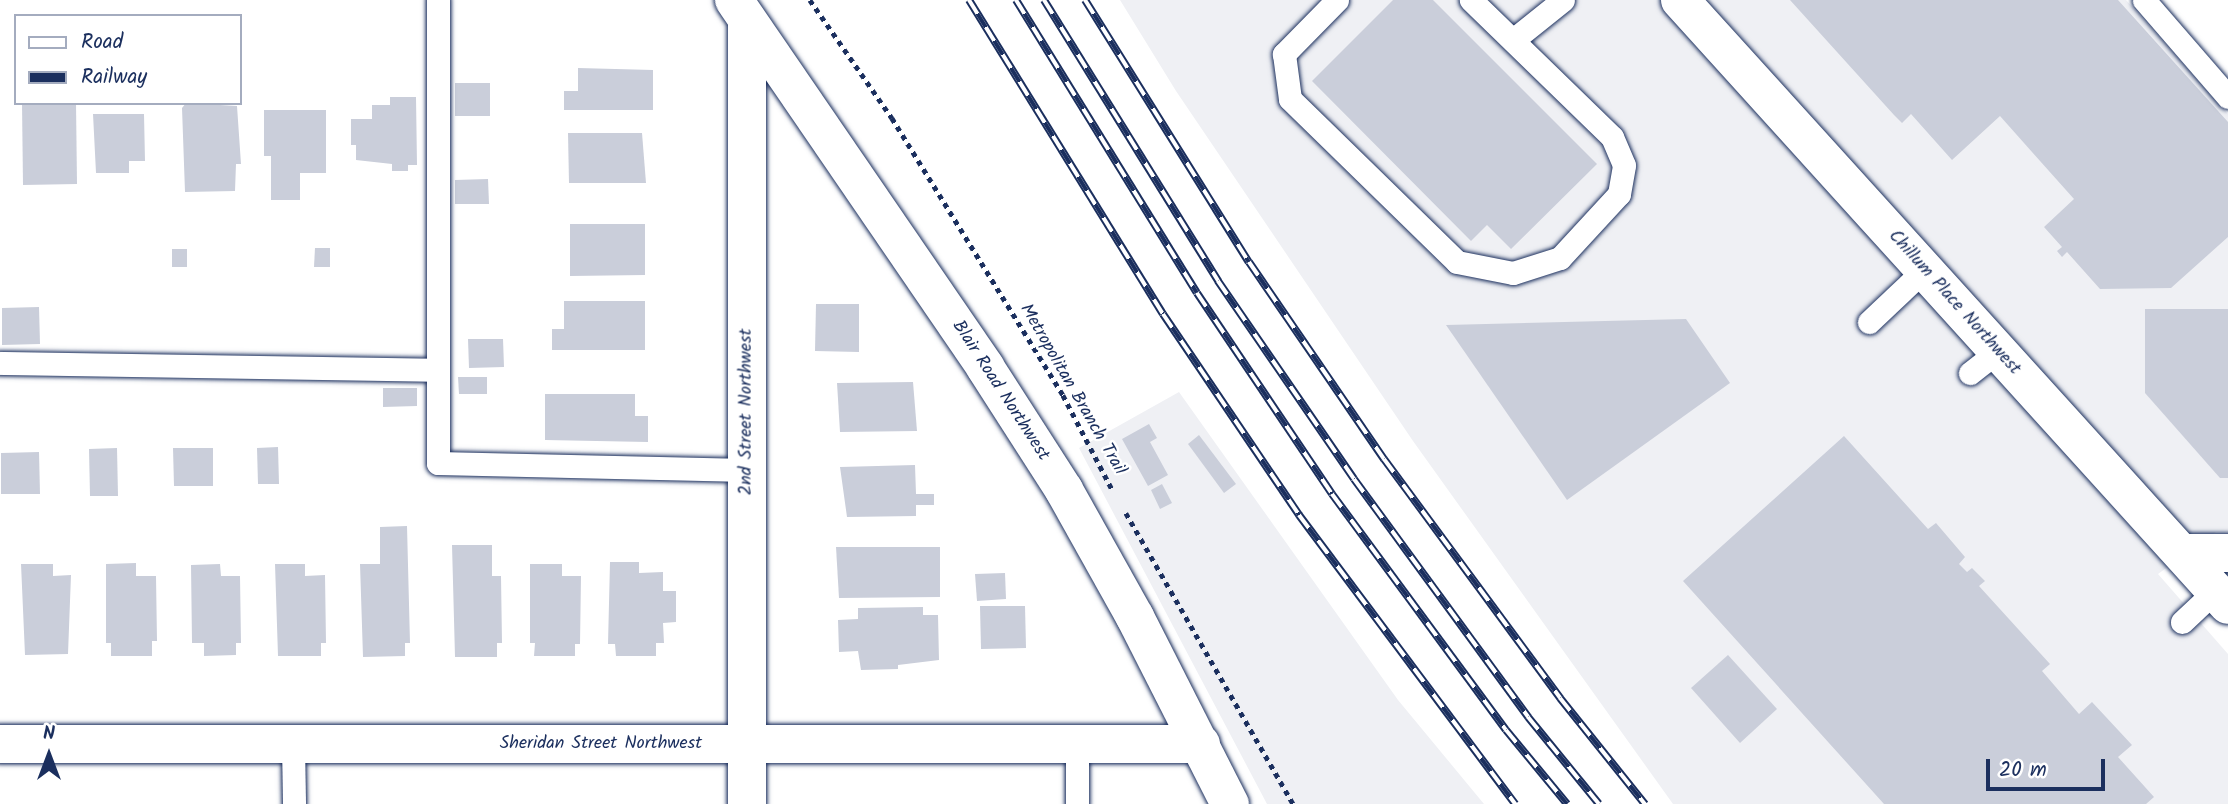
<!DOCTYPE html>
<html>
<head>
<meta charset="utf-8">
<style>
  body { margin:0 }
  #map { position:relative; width:2228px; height:804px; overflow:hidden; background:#fff; font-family:Kalam,sans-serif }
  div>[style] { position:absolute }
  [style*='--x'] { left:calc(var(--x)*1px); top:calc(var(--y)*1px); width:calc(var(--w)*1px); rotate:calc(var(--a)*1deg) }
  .built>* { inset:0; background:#eff0f4 }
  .building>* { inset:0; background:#caceda }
  .path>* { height:4.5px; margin-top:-2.25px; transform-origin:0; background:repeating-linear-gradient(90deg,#1b2f5e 0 5px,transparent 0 10px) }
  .roads { filter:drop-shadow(0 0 2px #1b2f5e) drop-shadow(0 0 2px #1b2f5e) }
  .lane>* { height:23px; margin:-11.5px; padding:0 11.5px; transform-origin:11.5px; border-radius:11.5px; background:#fff }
  .street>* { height:38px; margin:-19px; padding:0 19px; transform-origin:19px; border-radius:19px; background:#fff }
  .secondary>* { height:38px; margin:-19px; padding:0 19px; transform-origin:19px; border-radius:19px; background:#fff }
  .rail>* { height:8px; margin-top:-4px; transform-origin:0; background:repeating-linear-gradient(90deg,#fff 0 16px,#1b2f5e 0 32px); box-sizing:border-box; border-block:2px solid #1b2f5e }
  span { translate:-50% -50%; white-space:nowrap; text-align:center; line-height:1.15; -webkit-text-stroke:5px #fff; paint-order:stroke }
  .street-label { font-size:18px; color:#1b2f5e }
  .legend { position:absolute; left:14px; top:14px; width:228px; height:91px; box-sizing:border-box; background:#fff; border:2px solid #a4acbf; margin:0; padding:9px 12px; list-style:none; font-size:21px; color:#1b2f5e }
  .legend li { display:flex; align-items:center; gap:14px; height:35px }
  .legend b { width:35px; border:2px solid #a4acbf }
  .north { position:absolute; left:14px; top:720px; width:70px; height:70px; -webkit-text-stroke:5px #fff; paint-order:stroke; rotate:0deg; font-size:19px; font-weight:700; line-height:28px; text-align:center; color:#1b2f5e }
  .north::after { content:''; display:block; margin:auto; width:24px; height:32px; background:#1b2f5e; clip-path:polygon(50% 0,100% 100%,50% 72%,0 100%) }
  .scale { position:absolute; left:1986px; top:759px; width:119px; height:32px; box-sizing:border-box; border:4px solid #1b2f5e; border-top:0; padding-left:9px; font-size:21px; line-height:24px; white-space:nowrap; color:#1b2f5e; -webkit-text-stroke:5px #fff; paint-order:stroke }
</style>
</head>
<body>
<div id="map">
  <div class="built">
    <i style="clip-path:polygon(1120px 0,2126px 0,2228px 114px,2228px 532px,2216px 532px,2158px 574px,2228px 654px,2228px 804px,1673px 804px,1413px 441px,1176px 91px)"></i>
    <i style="clip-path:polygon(1179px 392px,1398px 700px,1484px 804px,1267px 804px,1079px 448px)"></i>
  </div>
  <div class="building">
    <i style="clip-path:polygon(1393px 0,1433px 0,1597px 164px,1511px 249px,1487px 225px,1471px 241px,1312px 81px)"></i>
    <i style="clip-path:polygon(1790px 0,2118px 0,2228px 122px,2228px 237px,2171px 288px,2100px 289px,2067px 252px,2062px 257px,2057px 251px,2062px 247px,2044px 227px,2074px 199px,2000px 116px,1952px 160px,1911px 114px,1902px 123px,1894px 115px)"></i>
    <i style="clip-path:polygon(578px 68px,653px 70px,653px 110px,564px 110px,564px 91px,578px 91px)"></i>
    <i style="clip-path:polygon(455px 83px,490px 83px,490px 116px,455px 116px)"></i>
    <i style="clip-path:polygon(390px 97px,416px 97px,417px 165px,408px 165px,408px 171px,392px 171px,392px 164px,356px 160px,356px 145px,351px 145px,351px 119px,372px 119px,372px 105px,390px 105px)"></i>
    <i style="clip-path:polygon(22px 103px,76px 103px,77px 184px,23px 185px)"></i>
    <i style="clip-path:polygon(186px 103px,237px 106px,241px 164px,236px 164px,235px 191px,185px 192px,182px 108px)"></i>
    <i style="clip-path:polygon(264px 110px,326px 110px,326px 173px,300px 173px,300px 200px,271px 200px,271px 156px,264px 156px)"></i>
    <i style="clip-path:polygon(93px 114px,144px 114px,145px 161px,129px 161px,129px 173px,96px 173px)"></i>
    <i style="clip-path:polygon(568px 133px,642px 133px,646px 183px,569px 183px)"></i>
    <i style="clip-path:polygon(488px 179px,489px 204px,455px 204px,455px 180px)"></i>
    <i style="clip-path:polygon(570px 224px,645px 224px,645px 275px,570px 276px)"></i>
    <i style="clip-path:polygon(315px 248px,330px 248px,330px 267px,314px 267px)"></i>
    <i style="clip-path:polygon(172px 249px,187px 249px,187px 267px,172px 267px)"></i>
    <i style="clip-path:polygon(564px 301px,645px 301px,645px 350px,552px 350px,552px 329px,564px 329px)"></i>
    <i style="clip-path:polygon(816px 304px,859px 304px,859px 352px,815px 351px)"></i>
    <i style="clip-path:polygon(39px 307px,40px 344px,2px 345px,2px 308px)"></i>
    <i style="clip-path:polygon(2145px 309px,2228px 309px,2228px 478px,2220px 478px,2145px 393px)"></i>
    <i style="clip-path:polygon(1686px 319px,1730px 383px,1567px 500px,1446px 325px)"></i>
    <i style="clip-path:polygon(468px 339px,503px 339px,504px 367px,469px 368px)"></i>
    <i style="clip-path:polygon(458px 377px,487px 377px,487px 394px,459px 394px)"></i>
    <i style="clip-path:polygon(913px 382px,917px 431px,840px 432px,837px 383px)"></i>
    <i style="clip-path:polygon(383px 388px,417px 388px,417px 406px,383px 407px)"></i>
    <i style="clip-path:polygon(545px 394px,635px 394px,635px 416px,648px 416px,648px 442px,545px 440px)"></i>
    <i style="clip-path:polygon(1149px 424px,1157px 438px,1150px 442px,1168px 475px,1148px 486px,1122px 439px)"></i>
    <i style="clip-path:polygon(1199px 435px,1236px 484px,1224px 493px,1188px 444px)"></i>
    <i style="clip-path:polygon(1844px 436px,1928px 529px,1936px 523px,1965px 557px,1959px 564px,1967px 572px,1972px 568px,1985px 581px,1979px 586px,2050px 664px,2042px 671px,2079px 714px,2092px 702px,2132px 745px,2118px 757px,2154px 797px,2146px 804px,1884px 804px,1683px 581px)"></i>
    <i style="clip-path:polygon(278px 447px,279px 484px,258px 484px,257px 448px)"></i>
    <i style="clip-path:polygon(117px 448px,118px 496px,90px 496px,89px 449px)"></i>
    <i style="clip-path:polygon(173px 448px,213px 448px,213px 486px,174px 486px)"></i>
    <i style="clip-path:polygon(39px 452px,40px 494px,1px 494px,1px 453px)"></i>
    <i style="clip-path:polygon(915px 465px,916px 494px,934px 494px,934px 505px,916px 505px,916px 516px,847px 517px,840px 467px)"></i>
    <i style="clip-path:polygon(1162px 484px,1172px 503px,1160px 509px,1151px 490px)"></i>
    <i style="clip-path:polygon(407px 526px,410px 643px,405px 643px,405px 656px,363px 657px,360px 564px,380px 564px,380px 527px)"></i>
    <i style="clip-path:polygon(452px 545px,492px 545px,492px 576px,501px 576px,502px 643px,497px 643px,497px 657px,455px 657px)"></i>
    <i style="clip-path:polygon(836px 547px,940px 547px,940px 597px,839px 598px)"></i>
    <i style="clip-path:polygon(610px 562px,639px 562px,639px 573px,663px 572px,663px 591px,676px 591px,676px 622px,663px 623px,664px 643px,656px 643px,656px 656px,616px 656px,615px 644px,608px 644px)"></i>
    <i style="clip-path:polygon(136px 563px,136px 576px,156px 576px,157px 641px,152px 641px,152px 656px,111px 656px,111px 643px,106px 643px,106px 564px)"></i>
    <i style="clip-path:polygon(21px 564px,53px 564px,53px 576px,71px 575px,68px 654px,25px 655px)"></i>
    <i style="clip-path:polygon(220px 564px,221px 576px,240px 576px,241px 643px,236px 643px,236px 655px,204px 656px,204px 643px,192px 643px,191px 565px)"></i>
    <i style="clip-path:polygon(275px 564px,305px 564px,305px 576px,325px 575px,326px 643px,321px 643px,321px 656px,278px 656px)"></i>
    <i style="clip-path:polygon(530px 564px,562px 564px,562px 576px,581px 576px,580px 644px,575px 644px,575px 656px,534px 656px,535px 643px,530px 643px)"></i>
    <i style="clip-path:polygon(1005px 573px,1006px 599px,977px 601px,975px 574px)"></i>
    <i style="clip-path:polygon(980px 606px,1025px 606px,1026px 648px,981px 649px)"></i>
    <i style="clip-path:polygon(923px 607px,923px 615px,938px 615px,939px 660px,898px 665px,898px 669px,861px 670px,858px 651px,839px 652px,838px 620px,858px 619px,858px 608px)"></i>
    <i style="clip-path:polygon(1728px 655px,1777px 709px,1740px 743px,1691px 688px)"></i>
  </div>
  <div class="path">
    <i style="--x:810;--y:0;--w:144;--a:55.2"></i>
    <i style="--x:892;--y:118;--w:326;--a:58.3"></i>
    <i style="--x:1063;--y:395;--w:108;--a:62.5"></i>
    <i style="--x:1126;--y:513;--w:336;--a:60.1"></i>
  </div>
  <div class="roads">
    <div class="lane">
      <i style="--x:438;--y:0;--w:463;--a:90"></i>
      <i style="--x:438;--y:463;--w:309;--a:1.3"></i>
      <i style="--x:1337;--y:0;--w:76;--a:134.5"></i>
      <i style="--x:1284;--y:54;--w:45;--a:82.4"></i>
      <i style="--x:1290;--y:99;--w:233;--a:44.3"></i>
      <i style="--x:1457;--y:262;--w:57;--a:11.1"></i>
      <i style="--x:1513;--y:273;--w:49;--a:-17.7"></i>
      <i style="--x:1560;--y:258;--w:87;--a:-47.3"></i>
      <i style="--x:1619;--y:194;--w:29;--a:-80"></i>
      <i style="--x:1624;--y:165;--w:30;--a:-113"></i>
      <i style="--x:1612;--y:137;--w:197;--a:-135.8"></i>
      <i style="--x:2144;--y:0;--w:128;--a:49.1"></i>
      <i style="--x:1513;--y:40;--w:64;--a:-38.7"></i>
      <i style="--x:1869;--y:322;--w:76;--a:-43.4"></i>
      <i style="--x:0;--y:363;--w:438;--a:0.9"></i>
      <i style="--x:1970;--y:373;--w:36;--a:-38"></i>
      <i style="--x:2182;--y:622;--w:45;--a:-43.2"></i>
      <i style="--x:293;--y:744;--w:60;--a:89"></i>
      <i style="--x:1077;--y:744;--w:60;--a:90"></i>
    </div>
    <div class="street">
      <i style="--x:1680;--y:0;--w:816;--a:47.83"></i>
      <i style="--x:2182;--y:553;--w:46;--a:0"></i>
      <i style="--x:747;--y:804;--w:784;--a:-90"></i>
    </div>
    <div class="secondary">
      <i style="--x:734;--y:0;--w:445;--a:55.6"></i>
      <i style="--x:985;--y:367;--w:146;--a:57.3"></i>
      <i style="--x:1064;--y:490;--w:145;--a:60.8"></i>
      <i style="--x:1135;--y:617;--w:210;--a:63.1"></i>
      <i style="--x:0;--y:744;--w:1201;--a:0"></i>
    </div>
  </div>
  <div class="rail">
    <i style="--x:969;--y:0;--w:369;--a:58.3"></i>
    <i style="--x:1163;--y:314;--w:243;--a:55.9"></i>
    <i style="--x:1299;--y:515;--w:361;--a:53.2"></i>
    <i style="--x:1016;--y:0;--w:344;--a:58.3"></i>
    <i style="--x:1197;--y:293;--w:242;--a:56.1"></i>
    <i style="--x:1332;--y:494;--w:293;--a:53.6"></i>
    <i style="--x:1506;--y:730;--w:96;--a:50.5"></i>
    <i style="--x:1044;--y:0;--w:331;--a:58.2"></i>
    <i style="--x:1218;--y:281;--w:240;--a:55.5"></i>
    <i style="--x:1354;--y:479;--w:295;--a:53.8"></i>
    <i style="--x:1528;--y:717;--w:112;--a:50.8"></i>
    <i style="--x:1085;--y:0;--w:309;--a:58"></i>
    <i style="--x:1249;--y:262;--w:239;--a:55.6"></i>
    <i style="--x:1384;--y:459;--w:297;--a:53.6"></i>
    <i style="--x:1560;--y:698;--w:136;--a:51.3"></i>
  </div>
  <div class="street-label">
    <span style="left:1954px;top:303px;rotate:48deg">Chillum Place Northwest</span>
    <span style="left:1072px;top:390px;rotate:60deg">Metropolitan Branch Trail</span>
    <span style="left:1000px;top:391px;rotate:57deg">Blair Road Northwest</span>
    <span style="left:747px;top:412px;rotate:-90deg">2nd Street Northwest</span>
    <span style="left:601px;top:744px">Sheridan Street Northwest</span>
  </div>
  <ul class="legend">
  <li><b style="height:9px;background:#fff"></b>Road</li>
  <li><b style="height:9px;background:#1b2f5e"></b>Railway</li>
  </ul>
  <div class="north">N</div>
  <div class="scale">20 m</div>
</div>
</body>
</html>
